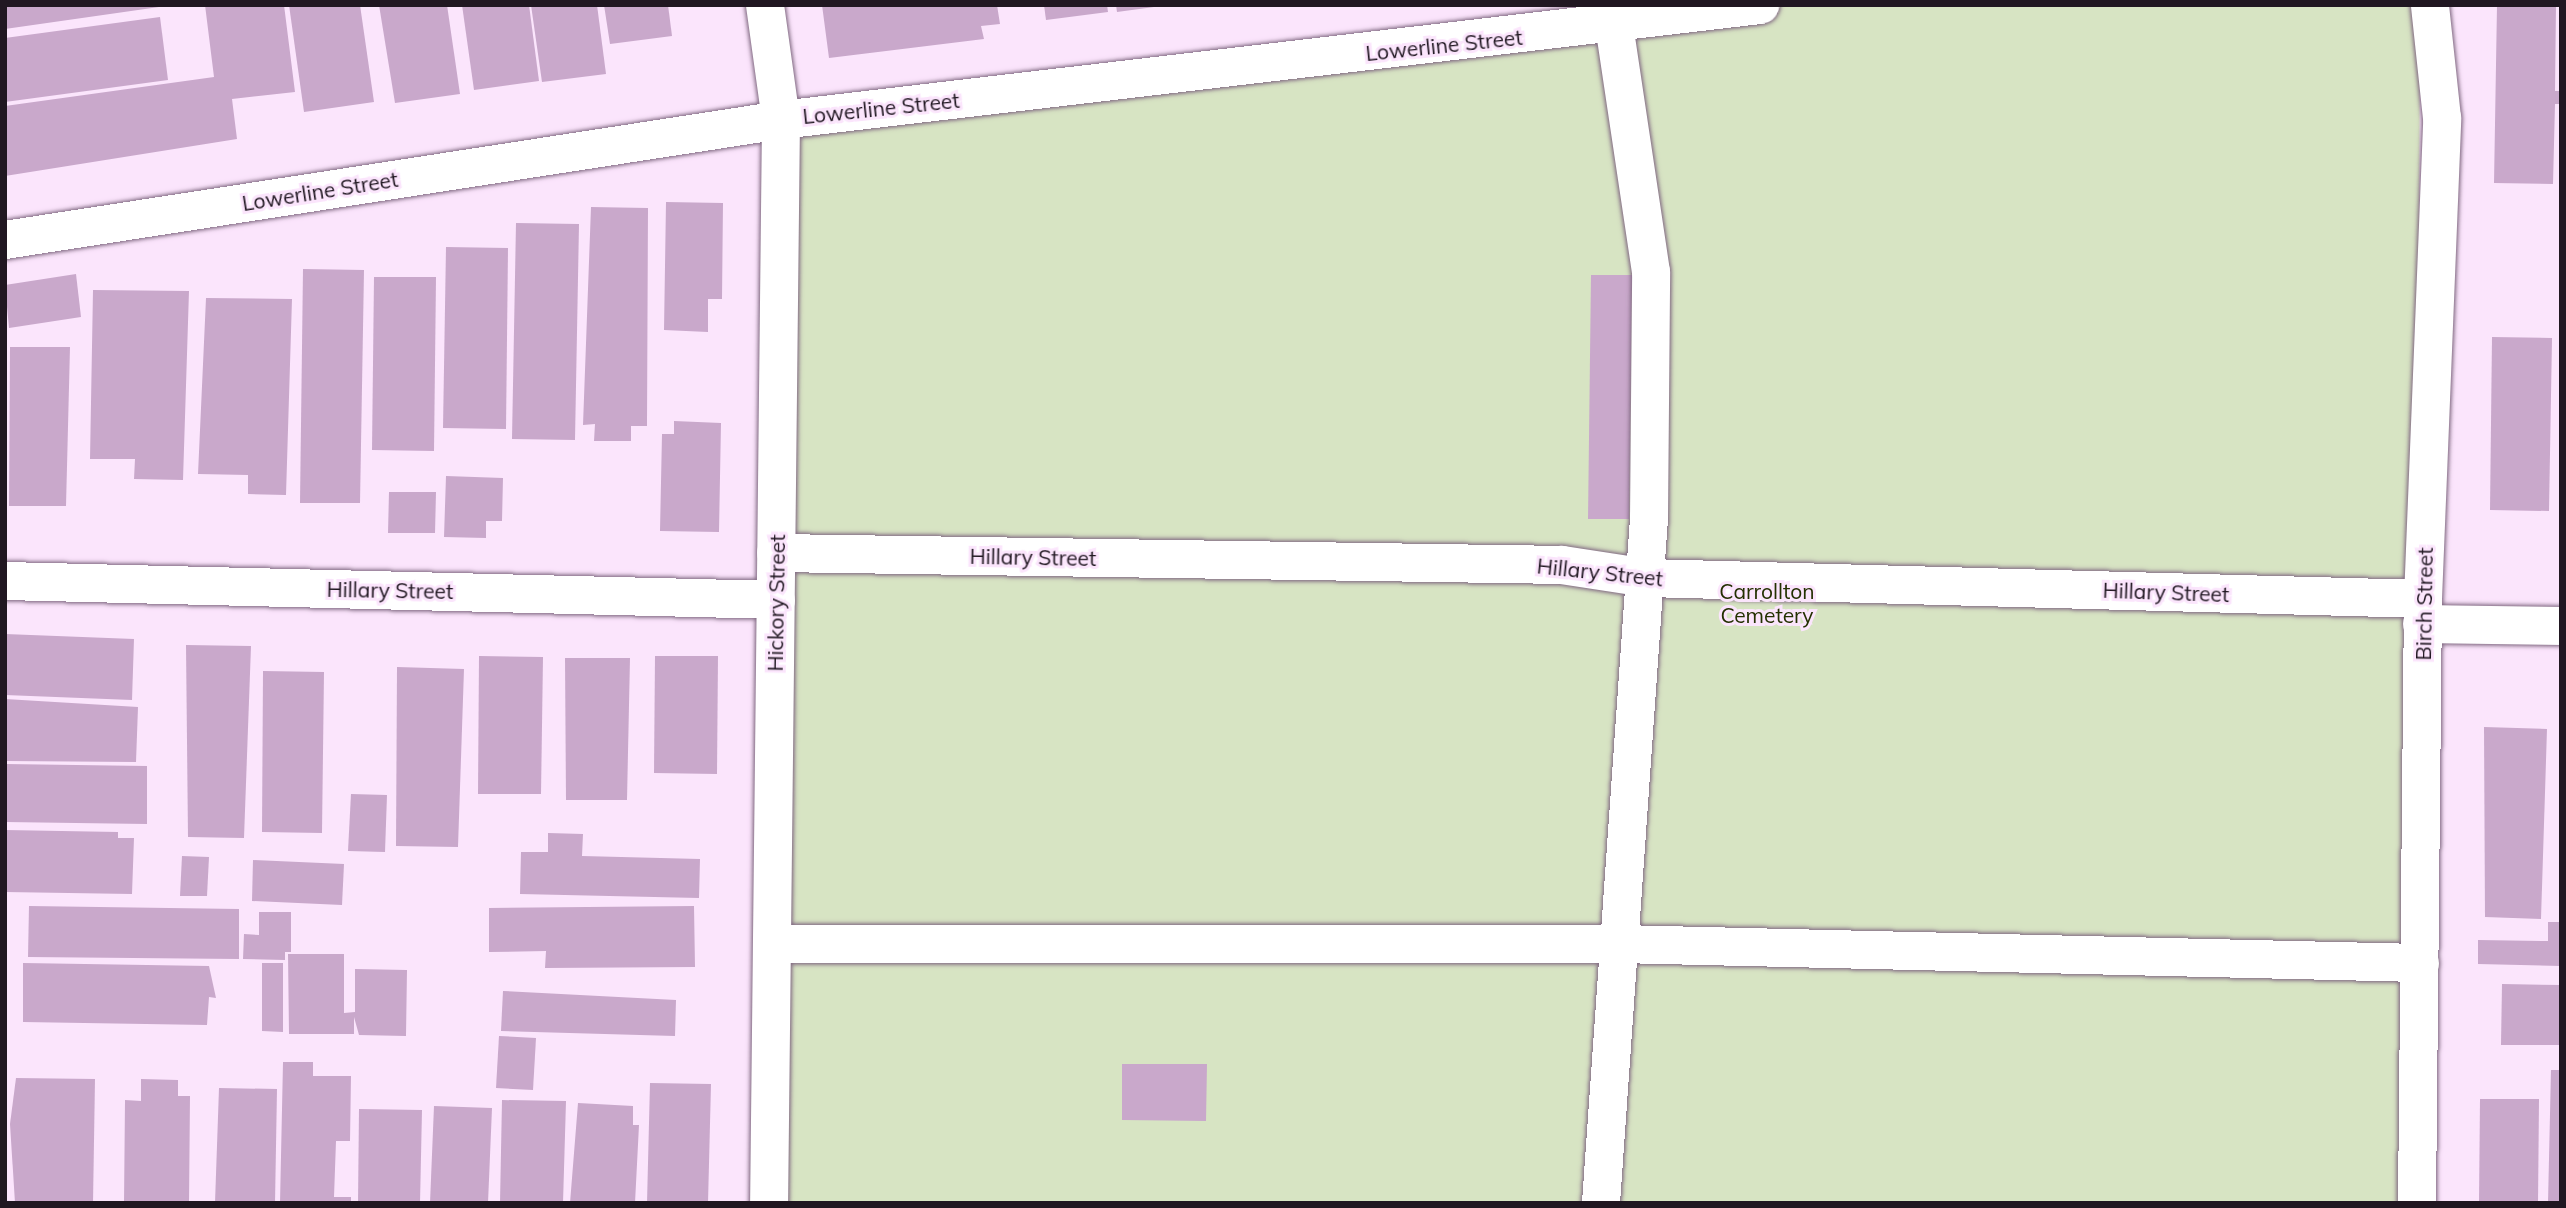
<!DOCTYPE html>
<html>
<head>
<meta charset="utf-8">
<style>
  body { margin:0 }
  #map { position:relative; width:2566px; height:1208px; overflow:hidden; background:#fbe5fc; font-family:Mulish,sans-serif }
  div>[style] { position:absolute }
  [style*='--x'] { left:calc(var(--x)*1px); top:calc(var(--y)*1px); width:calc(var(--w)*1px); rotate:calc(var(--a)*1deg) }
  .green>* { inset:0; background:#d7e4c3 }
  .building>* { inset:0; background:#c9a8cb }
  .roads { filter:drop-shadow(0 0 2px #816982) drop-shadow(0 0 2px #816982) }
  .minor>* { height:38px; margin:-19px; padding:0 19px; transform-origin:19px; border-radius:19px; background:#fff }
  span { translate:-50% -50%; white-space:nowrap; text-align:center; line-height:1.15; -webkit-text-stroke:6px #fbe5fc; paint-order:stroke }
  .street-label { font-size:21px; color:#201721 }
  .park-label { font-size:21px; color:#233000 }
  .frame { position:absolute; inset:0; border:7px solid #201721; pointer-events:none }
</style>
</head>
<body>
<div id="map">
  <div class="green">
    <i style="clip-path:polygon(1693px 5px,2420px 5px,2416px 1203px,769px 1203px,781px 120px)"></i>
  </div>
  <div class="building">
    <i style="clip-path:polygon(5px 5px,159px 5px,159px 7px,5px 29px)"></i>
    <i style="clip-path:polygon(205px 5px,284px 5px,295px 92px,232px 99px,237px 139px,5px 176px,5px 106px,214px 77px)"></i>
    <i style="clip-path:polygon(289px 5px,360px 5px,374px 102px,304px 112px)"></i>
    <i style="clip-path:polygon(379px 5px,447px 5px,460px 94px,395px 103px)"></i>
    <i style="clip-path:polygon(462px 5px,529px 5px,539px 81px,474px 90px)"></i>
    <i style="clip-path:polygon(531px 5px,597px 5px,606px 74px,542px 82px)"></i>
    <i style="clip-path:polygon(604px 5px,668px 5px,672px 36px,610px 44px)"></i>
    <i style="clip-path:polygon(822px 5px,997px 5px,1000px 24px,981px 26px,984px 39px,829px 58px)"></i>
    <i style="clip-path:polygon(1044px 5px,1107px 5px,1108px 12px,1046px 20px)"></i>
    <i style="clip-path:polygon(1116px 5px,1154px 5px,1154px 7px,1117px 12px)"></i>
    <i style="clip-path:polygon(2497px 5px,2556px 5px,2555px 91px,2561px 91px,2561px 104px,2555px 104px,2553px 184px,2494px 183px)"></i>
    <i style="clip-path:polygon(160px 17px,168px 80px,5px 102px,5px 38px)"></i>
    <i style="clip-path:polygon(666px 202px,723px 203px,722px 299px,708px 299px,708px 332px,664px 330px)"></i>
    <i style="clip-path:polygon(591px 207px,648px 208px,647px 426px,631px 426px,631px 441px,594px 441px,595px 424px,583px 425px)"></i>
    <i style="clip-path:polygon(516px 223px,579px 224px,575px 440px,512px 439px)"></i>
    <i style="clip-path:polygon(446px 247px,508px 248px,506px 429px,443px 428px)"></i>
    <i style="clip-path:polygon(303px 269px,364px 270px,360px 503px,300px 503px)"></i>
    <i style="clip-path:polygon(76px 274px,81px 317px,9px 328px,5px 285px)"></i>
    <i style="clip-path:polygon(1591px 275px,1632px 275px,1629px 519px,1588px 519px)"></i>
    <i style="clip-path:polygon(374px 277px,436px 277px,434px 451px,372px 450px)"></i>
    <i style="clip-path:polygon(93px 290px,189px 291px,183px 480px,134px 479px,135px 459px,90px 459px)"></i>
    <i style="clip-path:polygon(206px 298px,292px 299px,286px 495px,248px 494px,248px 475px,198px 474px)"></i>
    <i style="clip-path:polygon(2492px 337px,2552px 338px,2549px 511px,2490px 510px)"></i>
    <i style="clip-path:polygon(10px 347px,70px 347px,66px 506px,9px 506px)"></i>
    <i style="clip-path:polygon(674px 421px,721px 423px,719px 532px,660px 531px,662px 434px,674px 434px)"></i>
    <i style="clip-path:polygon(446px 476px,503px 478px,502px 521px,486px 521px,486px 538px,444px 537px)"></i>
    <i style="clip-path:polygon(389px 492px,436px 492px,435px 533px,388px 533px)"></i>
    <i style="clip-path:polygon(5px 634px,134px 639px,132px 700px,5px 695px)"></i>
    <i style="clip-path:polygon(186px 645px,251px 646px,244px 838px,188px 837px)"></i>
    <i style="clip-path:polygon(479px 656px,543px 657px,541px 794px,478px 794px)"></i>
    <i style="clip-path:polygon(655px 656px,718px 656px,717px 774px,654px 773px)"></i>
    <i style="clip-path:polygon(565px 658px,630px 658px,627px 800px,566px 800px)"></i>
    <i style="clip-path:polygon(397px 667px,464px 669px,458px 847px,396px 846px)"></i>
    <i style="clip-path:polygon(263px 671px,324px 672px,322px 833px,262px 832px)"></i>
    <i style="clip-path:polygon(5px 699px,138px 707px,136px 762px,5px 761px)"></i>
    <i style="clip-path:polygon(2484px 727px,2547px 729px,2541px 919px,2485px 917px)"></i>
    <i style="clip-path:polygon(5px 764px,147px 766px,147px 824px,5px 822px)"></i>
    <i style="clip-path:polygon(351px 794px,387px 795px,385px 852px,348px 851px)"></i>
    <i style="clip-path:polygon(5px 830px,118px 832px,118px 838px,134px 838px,132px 894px,5px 892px)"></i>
    <i style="clip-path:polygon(548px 833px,583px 834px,582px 856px,700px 859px,699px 898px,520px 894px,521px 852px,548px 852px)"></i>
    <i style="clip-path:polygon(182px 856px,209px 857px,207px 896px,180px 896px)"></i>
    <i style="clip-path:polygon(253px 860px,344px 864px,342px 905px,252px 901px)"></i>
    <i style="clip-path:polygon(29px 906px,239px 909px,239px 959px,28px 957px)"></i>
    <i style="clip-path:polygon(694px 906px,695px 967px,545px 968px,546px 951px,489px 952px,489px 908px)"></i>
    <i style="clip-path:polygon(259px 912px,291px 912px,291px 952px,285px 952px,285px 960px,243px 959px,244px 934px,259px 935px)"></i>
    <i style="clip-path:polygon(2548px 922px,2561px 922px,2561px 966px,2478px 964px,2478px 940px,2548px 941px)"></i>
    <i style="clip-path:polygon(288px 954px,344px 954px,344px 1013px,355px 1012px,355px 969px,407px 970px,406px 1036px,359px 1035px,354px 1017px,354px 1034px,289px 1034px)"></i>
    <i style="clip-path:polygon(23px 963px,209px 966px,216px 998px,209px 997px,207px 1025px,23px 1022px)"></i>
    <i style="clip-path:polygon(262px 963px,283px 963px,283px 1032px,262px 1031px)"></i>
    <i style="clip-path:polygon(2502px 984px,2561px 985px,2561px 1045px,2501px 1045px)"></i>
    <i style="clip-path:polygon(503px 991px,676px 1000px,675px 1036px,501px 1031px)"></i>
    <i style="clip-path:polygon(499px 1036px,536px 1038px,533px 1090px,496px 1088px)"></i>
    <i style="clip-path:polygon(283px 1062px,313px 1062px,313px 1076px,351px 1076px,350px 1141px,336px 1141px,334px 1197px,351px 1197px,351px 1203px,280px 1203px)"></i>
    <i style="clip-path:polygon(1122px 1064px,1207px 1064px,1206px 1121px,1122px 1120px)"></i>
    <i style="clip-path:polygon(2551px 1070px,2561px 1070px,2561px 1203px,2548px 1203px)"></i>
    <i style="clip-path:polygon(16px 1078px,95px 1079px,93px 1203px,15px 1203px,10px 1124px)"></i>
    <i style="clip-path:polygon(141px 1079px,178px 1080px,178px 1096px,190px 1096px,189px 1203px,124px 1203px,125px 1100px,141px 1101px)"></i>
    <i style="clip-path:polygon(650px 1083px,711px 1084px,708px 1203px,647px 1203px)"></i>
    <i style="clip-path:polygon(219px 1088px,277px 1089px,275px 1203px,215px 1203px)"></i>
    <i style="clip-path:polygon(2480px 1099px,2539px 1099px,2538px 1203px,2479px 1203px)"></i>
    <i style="clip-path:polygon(502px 1100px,566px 1101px,563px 1203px,500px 1203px)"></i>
    <i style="clip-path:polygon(578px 1103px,633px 1106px,633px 1125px,639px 1125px,635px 1203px,570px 1203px)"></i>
    <i style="clip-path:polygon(434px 1106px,492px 1108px,488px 1203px,430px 1203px)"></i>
    <i style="clip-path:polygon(359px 1109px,422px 1110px,420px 1203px,358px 1203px)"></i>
  </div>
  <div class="roads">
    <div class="minor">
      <i style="--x:765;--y:5;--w:116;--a:82.1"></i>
      <i style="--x:781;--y:120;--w:1083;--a:90.63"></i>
      <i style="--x:5;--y:240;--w:785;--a:-8.79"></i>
      <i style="--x:781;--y:120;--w:986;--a:-6.7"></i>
      <i style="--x:776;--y:553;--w:786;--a:0.87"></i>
      <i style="--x:1562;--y:565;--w:86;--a:8.7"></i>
      <i style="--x:1647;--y:578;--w:776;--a:1.55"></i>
      <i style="--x:5;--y:581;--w:771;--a:1.41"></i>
      <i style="--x:2422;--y:624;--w:139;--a:0.8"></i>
      <i style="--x:772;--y:944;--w:847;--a:0"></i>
      <i style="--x:1619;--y:944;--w:801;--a:1.36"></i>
      <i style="--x:1601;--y:1203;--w:686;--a:-85.99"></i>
      <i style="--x:1649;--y:519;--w:247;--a:-89.5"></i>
      <i style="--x:1651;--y:272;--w:270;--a:-98.5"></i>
      <i style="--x:2417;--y:1203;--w:604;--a:-89.43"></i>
      <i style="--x:2423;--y:599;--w:481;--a:-87.7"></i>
      <i style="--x:2442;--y:118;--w:114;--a:-96.1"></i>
    </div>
  </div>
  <div class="street-label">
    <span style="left:1444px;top:45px;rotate:-6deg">Lowerline Street</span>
    <span style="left:881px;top:108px;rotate:-6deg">Lowerline Street</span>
    <span style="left:320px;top:191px;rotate:-9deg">Lowerline Street</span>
    <span style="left:1033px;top:557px;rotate:1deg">Hillary Street</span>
    <span style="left:1600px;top:572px;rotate:6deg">Hillary Street</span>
    <span style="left:390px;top:590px;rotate:1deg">Hillary Street</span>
    <span style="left:2166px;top:592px;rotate:2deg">Hillary Street</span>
    <span style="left:776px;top:603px;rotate:-89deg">Hickory Street</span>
    <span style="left:2424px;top:604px;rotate:-89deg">Birch Street</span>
  </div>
  <div class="park-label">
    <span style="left:1767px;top:603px">Carrollton<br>Cemetery</span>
  </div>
  <div class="frame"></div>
</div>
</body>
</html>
